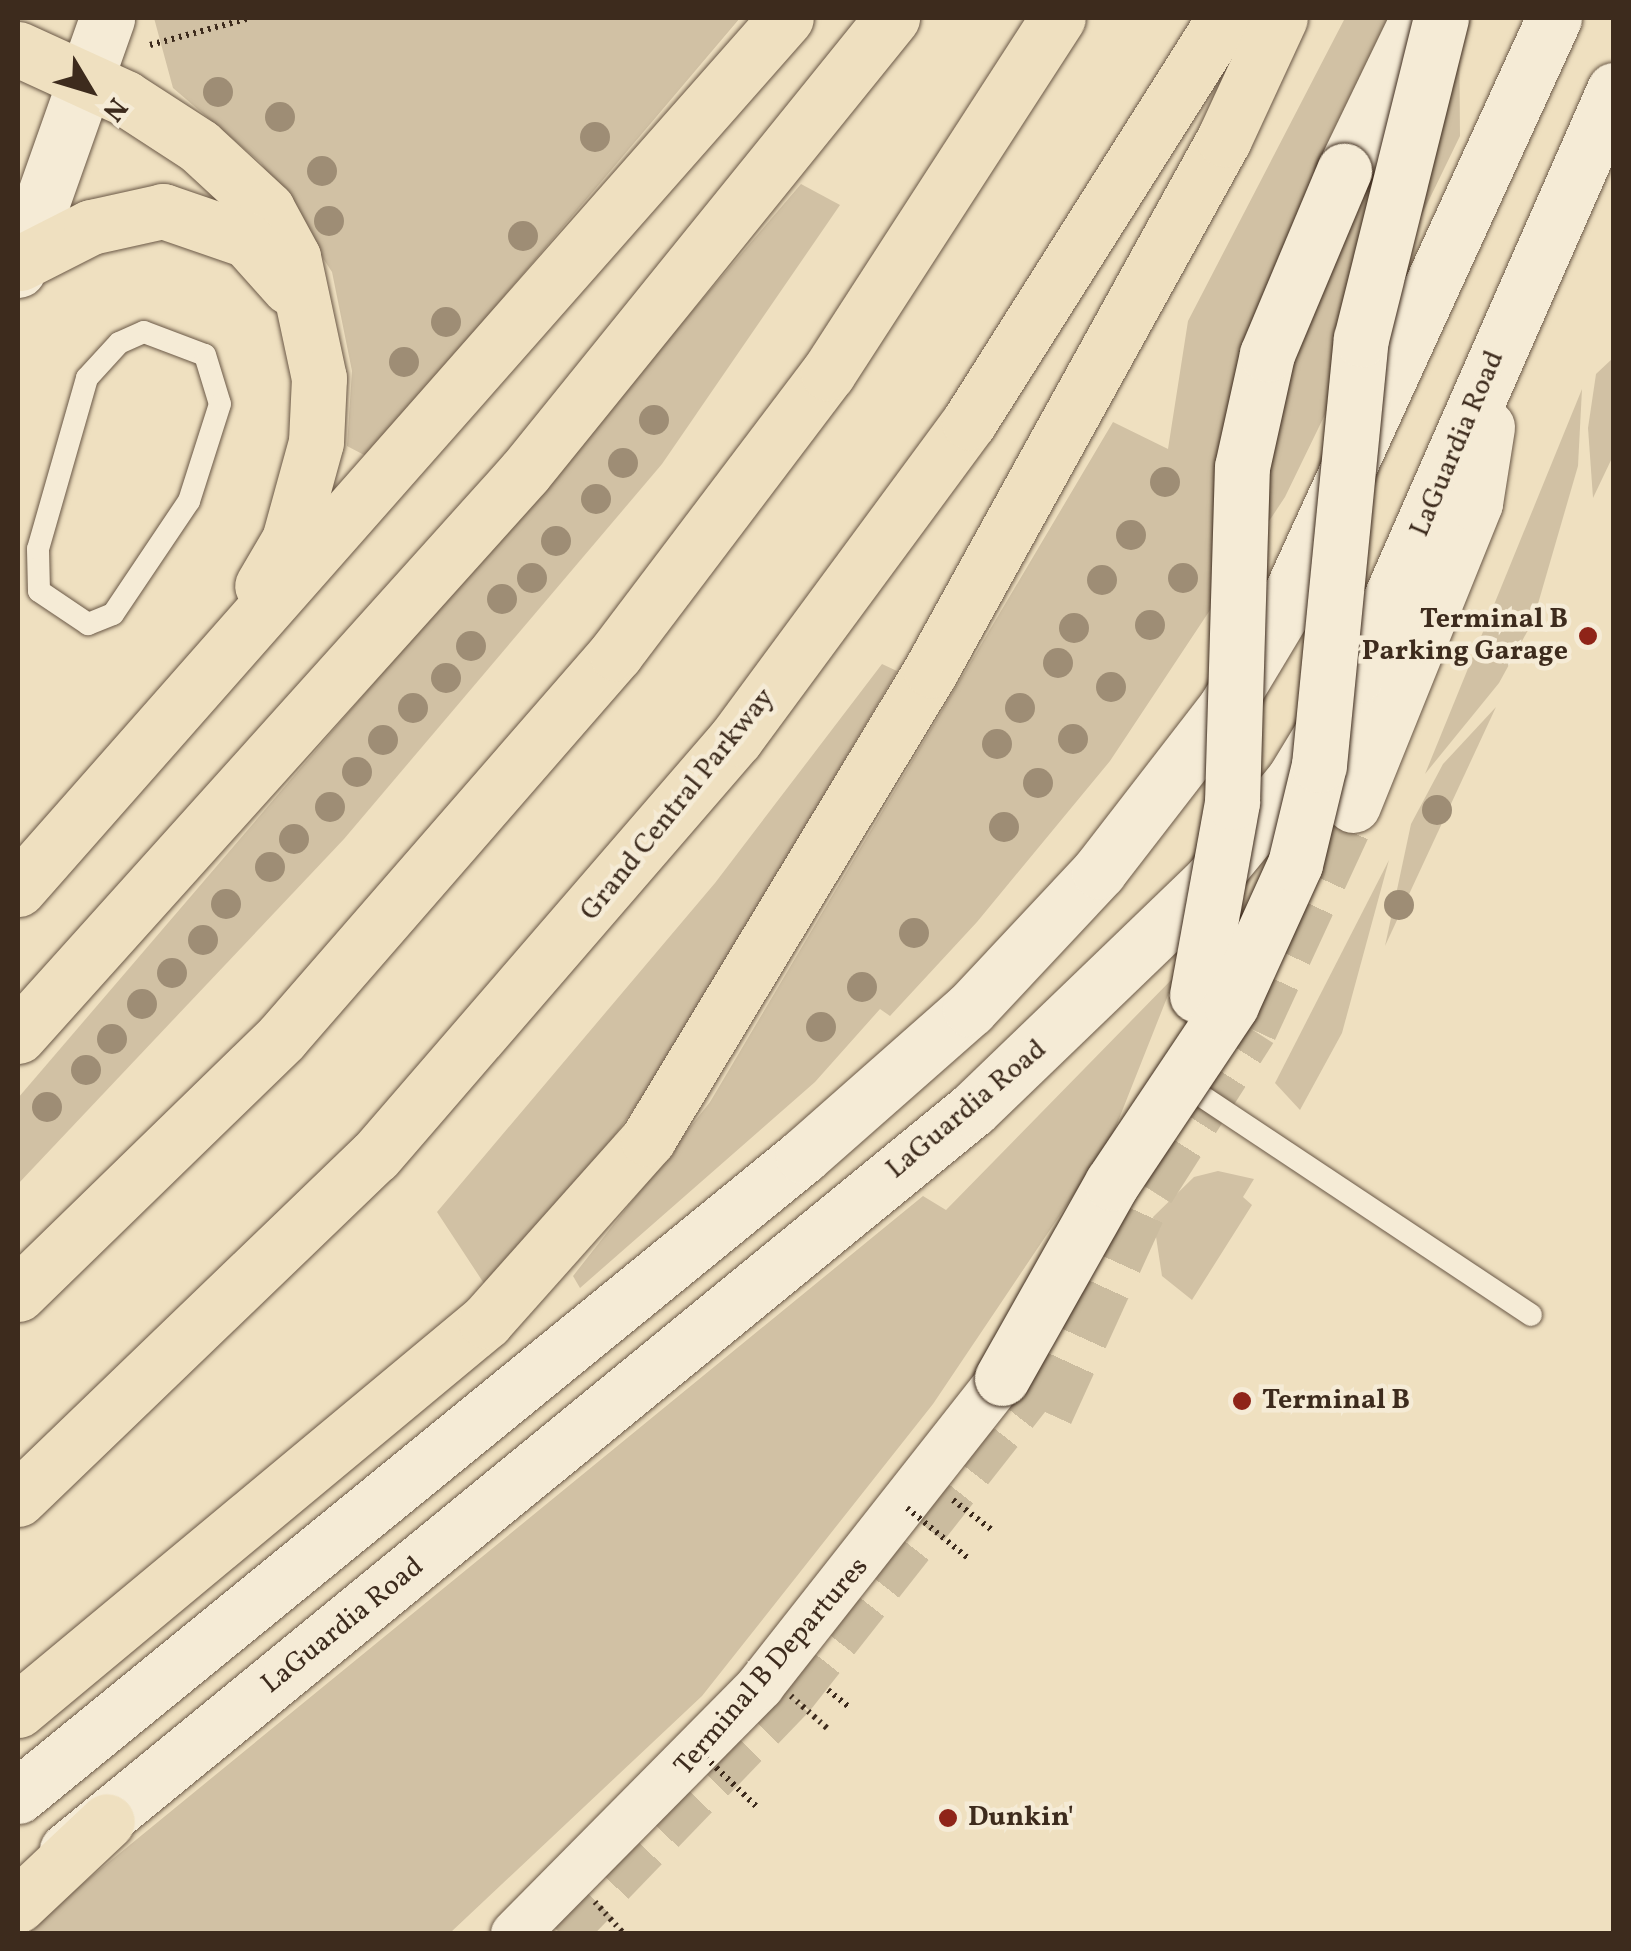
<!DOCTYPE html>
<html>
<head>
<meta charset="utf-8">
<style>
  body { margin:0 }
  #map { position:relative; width:1631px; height:1951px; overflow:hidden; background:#efe0c0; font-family:Vollkorn,serif }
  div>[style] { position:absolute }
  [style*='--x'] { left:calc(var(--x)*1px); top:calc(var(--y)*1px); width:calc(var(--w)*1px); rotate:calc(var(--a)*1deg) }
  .green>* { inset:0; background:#d1c1a4 }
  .street-tunnel>* { height:48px; margin-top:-24px; transform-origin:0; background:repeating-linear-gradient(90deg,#cbbc9f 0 48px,transparent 0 72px) }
  .secondary-tunnel>* { height:55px; margin-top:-27.5px; transform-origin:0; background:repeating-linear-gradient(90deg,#cbbc9f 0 55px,transparent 0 83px) }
  .path>* { height:6px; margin-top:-3px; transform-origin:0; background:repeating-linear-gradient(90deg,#3d2b1d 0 2.5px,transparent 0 7.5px) }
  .roads { filter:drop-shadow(0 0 2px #6a5846) drop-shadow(0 0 2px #6a5846) }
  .lane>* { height:22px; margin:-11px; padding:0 11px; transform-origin:11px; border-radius:11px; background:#f5ebd6 }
  .street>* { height:48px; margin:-24px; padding:0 24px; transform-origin:24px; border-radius:24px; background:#f5ebd6 }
  .secondary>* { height:55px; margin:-27.5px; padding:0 27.5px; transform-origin:27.5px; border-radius:27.5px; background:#f5ebd6 }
  .highway>* { height:55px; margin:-27.5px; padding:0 27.5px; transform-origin:27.5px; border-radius:27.5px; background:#efe0c0 }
  .path-bridge>* { height:6px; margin-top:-3px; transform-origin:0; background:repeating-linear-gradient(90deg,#3d2b1d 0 2.5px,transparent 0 7.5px) }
  .bridges { filter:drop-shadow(0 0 2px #3d2b1d) drop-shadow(0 0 2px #3d2b1d) }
  .secondary-bridge>* { height:55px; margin:-27.5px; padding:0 27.5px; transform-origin:27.5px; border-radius:27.5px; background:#f5ebd6 }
  .trees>* { width:30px; height:30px; margin:-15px; border-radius:50%; background:#9e8d75 }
  .dots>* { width:28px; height:28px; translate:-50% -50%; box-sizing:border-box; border:5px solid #f5ebd6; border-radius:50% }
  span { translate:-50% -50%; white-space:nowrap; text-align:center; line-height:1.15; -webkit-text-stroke:9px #f5ebd6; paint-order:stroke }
  .street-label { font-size:28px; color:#3d2b1d }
  .poi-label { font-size:28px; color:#3d2b1d; font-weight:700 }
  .right { translate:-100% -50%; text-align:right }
  .left { translate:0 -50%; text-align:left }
  .frame { position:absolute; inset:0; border:20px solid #3d2b1d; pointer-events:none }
  .north { position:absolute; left:40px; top:40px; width:100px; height:100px; -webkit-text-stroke:8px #f5ebd6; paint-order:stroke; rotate:128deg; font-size:28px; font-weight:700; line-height:40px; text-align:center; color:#3d2b1d }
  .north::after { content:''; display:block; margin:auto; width:35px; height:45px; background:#3d2b1d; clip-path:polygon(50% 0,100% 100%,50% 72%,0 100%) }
</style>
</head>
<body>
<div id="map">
  <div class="green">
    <i style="clip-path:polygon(154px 18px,740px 18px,368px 457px,347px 446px,352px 371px,332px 272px,261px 163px,173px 88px)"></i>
    <i style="clip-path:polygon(1345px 18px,1459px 18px,1460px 136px,1285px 497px,1110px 761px,977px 922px,890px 1016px,880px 1009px,815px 1082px,580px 1288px,573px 1276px,710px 1102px,1113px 422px,1168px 449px,1188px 321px)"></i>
    <i style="clip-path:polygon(801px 184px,840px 205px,662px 464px,344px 839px,18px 1184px,18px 1098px)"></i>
    <i style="clip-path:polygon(1613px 358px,1613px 456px,1593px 498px,1588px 428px,1596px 374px)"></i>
    <i style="clip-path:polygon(1582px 389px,1578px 466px,1533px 621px,1499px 683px,1425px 774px)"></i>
    <i style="clip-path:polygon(882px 664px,897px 671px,671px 1055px,586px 1177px,485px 1285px,437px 1212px,715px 883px)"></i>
    <i style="clip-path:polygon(1496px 707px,1385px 946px,1411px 824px,1443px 764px)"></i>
    <i style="clip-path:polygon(1389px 860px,1342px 1033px,1300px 1110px,1275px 1083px)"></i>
    <i style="clip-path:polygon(1176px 975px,1111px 1139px,933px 1404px,702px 1696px,450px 1933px,21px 1934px,923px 1196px,946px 1210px)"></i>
    <i style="clip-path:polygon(1218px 1171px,1254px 1179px,1243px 1197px,1252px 1205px,1192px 1300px,1162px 1276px,1153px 1217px,1194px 1177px)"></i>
  </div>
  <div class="street-tunnel">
    <i style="--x:561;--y:1934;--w:331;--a:-46"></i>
    <i style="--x:791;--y:1696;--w:385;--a:-51.8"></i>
  </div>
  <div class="secondary-tunnel">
    <i style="--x:1046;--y:1412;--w:246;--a:-65.5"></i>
    <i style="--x:1148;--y:1188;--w:190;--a:-57.5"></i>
    <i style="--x:1250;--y:1028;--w:246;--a:-65.2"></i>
  </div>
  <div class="path">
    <i style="--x:150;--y:45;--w:104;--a:-15.1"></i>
    <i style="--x:828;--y:1690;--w:26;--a:39"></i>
  </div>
  <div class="roads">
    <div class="lane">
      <i style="--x:144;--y:332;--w:65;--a:20.7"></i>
      <i style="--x:205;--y:355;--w:51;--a:73"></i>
      <i style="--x:220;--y:404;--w:102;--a:107.7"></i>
      <i style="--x:189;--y:501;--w:136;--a:123.9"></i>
      <i style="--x:113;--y:614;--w:27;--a:158"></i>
      <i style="--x:88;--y:624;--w:59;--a:-146"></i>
      <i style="--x:39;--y:591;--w:42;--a:-91.4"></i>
      <i style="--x:38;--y:549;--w:178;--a:-74"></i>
      <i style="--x:87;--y:378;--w:47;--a:-47.6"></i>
      <i style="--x:119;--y:343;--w:27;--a:-24"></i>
      <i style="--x:1206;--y:1099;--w:390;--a:33.6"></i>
    </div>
    <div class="street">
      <i style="--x:515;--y:1934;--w:349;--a:-45.3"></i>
      <i style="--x:760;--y:1686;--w:392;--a:-51.8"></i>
    </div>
    <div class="secondary">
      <i style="--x:1344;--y:171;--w:170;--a:-64.2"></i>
      <i style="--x:18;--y:270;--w:267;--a:-70.5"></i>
      <i style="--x:1353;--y:805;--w:326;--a:-68"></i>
      <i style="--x:1475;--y:503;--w:77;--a:-81"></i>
      <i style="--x:18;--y:1796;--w:1013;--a:-39.19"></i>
      <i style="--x:803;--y:1156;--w:222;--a:-41.4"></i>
      <i style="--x:970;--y:1009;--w:189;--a:-46.9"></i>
      <i style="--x:1099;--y:871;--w:206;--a:-52.3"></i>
      <i style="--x:1225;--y:708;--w:111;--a:-59"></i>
      <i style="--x:1282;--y:613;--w:654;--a:-65.43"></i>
      <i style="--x:67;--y:1850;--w:1170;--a:-39.28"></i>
      <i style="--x:973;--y:1109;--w:329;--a:-43.9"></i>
      <i style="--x:1210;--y:881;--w:132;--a:-50.5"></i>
      <i style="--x:1294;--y:779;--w:122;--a:-58.8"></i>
      <i style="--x:1357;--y:675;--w:639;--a:-66.28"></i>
    </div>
    <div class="highway">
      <i style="--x:18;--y:49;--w:118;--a:24.6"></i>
      <i style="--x:125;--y:98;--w:88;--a:33"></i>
      <i style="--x:199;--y:146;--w:93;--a:42.8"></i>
      <i style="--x:267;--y:209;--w:55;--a:61.6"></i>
      <i style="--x:293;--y:257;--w:124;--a:77.9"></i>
      <i style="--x:319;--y:378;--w:64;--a:92.7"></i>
      <i style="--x:316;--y:442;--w:102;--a:105.4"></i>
      <i style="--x:289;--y:540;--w:53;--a:120.4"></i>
      <i style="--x:20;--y:263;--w:80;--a:-26.9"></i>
      <i style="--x:91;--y:227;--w:74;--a:-12.5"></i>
      <i style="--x:163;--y:211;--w:89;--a:19"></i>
      <i style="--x:247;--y:240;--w:63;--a:48.2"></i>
      <i style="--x:18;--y:889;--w:1161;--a:-48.6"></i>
      <i style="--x:18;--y:1036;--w:758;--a:-48.05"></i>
      <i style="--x:525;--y:472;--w:584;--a:-51.05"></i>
      <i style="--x:18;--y:1294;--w:368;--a:-44.2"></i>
      <i style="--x:282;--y:1037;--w:509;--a:-48.98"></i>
      <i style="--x:616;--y:653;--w:351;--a:-52.9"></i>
      <i style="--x:828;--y:373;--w:423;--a:-57.1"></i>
      <i style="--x:18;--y:1499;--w:495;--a:-43.9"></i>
      <i style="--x:375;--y:1156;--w:552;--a:-49.18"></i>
      <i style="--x:736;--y:738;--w:393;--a:-53.6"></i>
      <i style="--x:969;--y:422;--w:478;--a:-57.7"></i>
      <i style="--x:18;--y:1710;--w:609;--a:-39.73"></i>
      <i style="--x:486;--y:1321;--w:244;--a:-48.3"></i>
      <i style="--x:648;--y:1139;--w:548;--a:-58.89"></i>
      <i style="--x:931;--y:670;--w:606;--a:-61.11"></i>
      <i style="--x:1224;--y:139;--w:133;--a:-65.2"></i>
      <i style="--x:18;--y:1905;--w:122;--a:-43.3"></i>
    </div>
  </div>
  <div class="path-bridge">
    <i style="--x:953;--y:1500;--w:49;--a:37.6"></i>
    <i style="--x:907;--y:1508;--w:80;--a:39.4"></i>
    <i style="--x:791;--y:1696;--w:50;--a:41.7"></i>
    <i style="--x:700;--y:1752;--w:81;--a:44"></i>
    <i style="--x:595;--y:1902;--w:43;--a:47.8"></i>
  </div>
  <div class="bridges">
    <div class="secondary-bridge">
      <i style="--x:1197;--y:995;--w:196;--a:-79.7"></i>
      <i style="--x:1232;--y:802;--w:335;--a:-88.3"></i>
      <i style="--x:1242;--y:467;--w:116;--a:-77.5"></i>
      <i style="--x:1267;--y:354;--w:199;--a:-67.2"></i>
      <i style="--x:1002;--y:1378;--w:224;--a:-60.6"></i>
      <i style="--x:1112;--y:1183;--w:214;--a:-56.2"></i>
      <i style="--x:1231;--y:1005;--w:155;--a:-65.6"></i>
      <i style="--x:1295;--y:864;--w:102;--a:-76.4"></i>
      <i style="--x:1319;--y:765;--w:428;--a:-84.4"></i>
      <i style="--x:1361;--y:339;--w:331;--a:-76"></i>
    </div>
  </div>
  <div class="trees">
    <i style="left:218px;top:92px"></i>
    <i style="left:280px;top:117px"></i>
    <i style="left:595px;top:137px"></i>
    <i style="left:322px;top:171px"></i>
    <i style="left:329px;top:221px"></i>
    <i style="left:523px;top:236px"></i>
    <i style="left:446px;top:322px"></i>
    <i style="left:404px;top:362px"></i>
    <i style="left:654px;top:420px"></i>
    <i style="left:623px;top:463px"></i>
    <i style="left:1165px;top:482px"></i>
    <i style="left:596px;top:499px"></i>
    <i style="left:1131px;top:535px"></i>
    <i style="left:556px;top:541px"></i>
    <i style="left:532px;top:578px"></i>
    <i style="left:1183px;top:578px"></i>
    <i style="left:1102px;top:580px"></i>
    <i style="left:502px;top:599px"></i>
    <i style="left:1150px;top:625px"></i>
    <i style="left:1074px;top:628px"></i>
    <i style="left:471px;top:646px"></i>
    <i style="left:1058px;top:663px"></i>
    <i style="left:446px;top:678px"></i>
    <i style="left:1111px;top:687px"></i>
    <i style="left:413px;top:708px"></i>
    <i style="left:1020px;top:708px"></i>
    <i style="left:1073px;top:739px"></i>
    <i style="left:383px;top:740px"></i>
    <i style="left:997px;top:744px"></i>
    <i style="left:357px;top:772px"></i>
    <i style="left:1038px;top:783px"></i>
    <i style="left:330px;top:807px"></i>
    <i style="left:1437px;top:810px"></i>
    <i style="left:1004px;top:827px"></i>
    <i style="left:294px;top:839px"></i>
    <i style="left:270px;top:867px"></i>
    <i style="left:226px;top:904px"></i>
    <i style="left:1399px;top:905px"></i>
    <i style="left:914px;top:933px"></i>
    <i style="left:203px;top:940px"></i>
    <i style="left:172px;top:973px"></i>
    <i style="left:862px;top:987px"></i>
    <i style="left:142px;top:1004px"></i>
    <i style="left:821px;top:1027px"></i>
    <i style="left:112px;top:1039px"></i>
    <i style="left:86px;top:1070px"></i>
    <i style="left:47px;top:1107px"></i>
  </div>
  <div class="dots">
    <i style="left:1588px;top:636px;background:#8f2418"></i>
    <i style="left:1242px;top:1401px;background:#8f2418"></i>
    <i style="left:948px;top:1818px;background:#8f2418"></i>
  </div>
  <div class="street-label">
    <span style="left:1458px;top:444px;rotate:-67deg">LaGuardia Road</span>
    <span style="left:678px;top:805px;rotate:-51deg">Grand Central Parkway</span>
    <span style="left:967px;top:1110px;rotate:-40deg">LaGuardia Road</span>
    <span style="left:343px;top:1626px;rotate:-39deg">LaGuardia Road</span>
    <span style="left:772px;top:1667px;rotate:-49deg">Terminal B Departures</span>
  </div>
  <div class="poi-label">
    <span class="right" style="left:1568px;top:636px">Terminal B<br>Parking Garage</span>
    <span class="left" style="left:1262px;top:1401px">Terminal B</span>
    <span class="left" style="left:968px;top:1818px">Dunkin'</span>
  </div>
  <div class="frame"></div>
  <div class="north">N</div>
</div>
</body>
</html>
